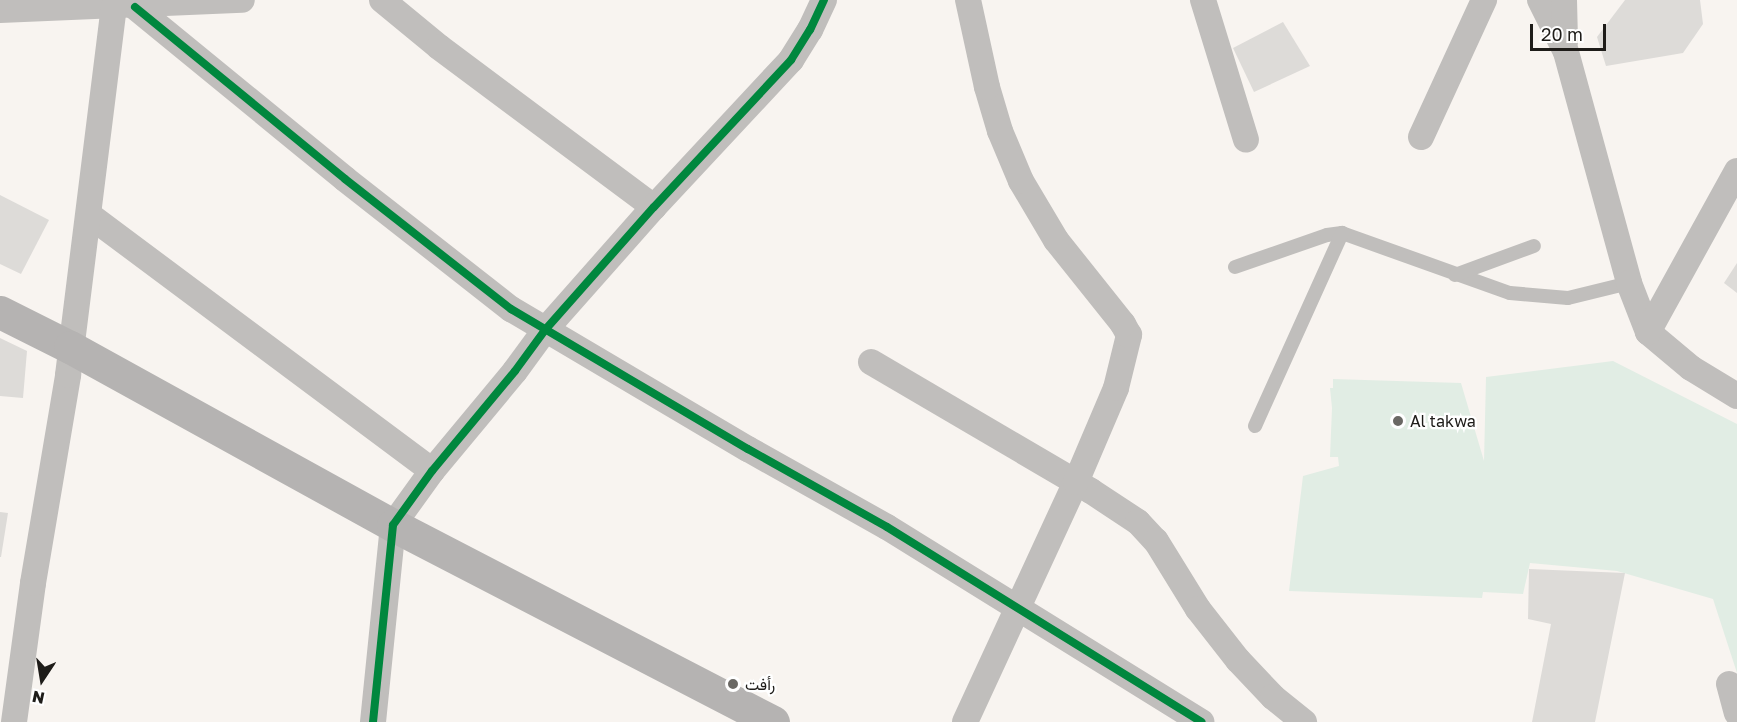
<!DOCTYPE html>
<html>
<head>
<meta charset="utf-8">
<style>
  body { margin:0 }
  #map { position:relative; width:1737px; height:722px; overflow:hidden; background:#f8f4f0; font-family:"Golos Text",Vazirmatn,sans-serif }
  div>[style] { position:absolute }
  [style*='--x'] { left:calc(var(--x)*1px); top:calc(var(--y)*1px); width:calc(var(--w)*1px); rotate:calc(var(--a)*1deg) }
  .green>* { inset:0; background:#e1ede4 }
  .building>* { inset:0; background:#dddbd8 }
  .lane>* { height:14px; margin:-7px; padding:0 7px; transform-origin:7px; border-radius:7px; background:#c0bebc }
  .street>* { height:26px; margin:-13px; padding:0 13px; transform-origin:13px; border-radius:13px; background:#c0bebc }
  .secondary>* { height:33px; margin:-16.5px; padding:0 16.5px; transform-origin:16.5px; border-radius:16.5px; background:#b5b3b2 }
  .cycleway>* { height:8px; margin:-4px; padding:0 4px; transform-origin:4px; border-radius:4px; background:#00873e }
  .dots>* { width:16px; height:16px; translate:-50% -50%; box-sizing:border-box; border:3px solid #fff; border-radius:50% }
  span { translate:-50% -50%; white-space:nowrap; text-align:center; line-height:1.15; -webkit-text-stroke:4.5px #fff; paint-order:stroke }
  .poi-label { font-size:16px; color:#1e1c19 }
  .left { translate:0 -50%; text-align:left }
  .north { position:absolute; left:12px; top:650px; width:60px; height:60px; -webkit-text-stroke:4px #fff; paint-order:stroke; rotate:192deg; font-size:16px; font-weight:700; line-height:24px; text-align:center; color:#1e1c19 }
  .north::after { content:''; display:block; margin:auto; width:21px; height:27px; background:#1e1c19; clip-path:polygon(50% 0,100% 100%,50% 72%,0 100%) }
  .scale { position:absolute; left:1530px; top:24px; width:76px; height:27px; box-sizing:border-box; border:3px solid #1e1c19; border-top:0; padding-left:8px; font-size:18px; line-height:21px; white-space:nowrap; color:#1e1c19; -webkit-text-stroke:4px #fff; paint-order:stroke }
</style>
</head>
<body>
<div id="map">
  <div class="green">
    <i style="clip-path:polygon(1613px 361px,1737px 424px,1737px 673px,1713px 599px,1617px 571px,1530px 563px,1523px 594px,1483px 592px,1482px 598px,1289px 591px,1303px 476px,1339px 466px,1338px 457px,1330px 457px,1332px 408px,1330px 388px,1333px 388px,1333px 379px,1461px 383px,1484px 461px,1486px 377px)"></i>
  </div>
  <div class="building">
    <i style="clip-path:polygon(1625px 0,1700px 0,1703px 24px,1683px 53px,1606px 66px,1597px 37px)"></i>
    <i style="clip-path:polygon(1283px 22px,1310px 66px,1254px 92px,1233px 48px)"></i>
    <i style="clip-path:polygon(0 195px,49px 220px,21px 274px,0 264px)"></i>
    <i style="clip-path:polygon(1737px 263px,1737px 293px,1724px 283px)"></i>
    <i style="clip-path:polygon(0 338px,27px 351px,23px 398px,0 396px)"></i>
    <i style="clip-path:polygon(0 512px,8px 513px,1px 557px,0 557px)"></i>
    <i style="clip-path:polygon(1529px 569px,1625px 573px,1595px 722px,1532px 722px,1551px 624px,1528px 619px)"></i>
  </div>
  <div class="lane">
    <i style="--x:1235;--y:267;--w:97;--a:-19.2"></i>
    <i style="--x:1327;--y:235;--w:15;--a:-8"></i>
    <i style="--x:1342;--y:233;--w:178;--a:19.7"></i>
    <i style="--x:1510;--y:293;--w:58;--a:4.9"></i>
    <i style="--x:1568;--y:298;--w:63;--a:-13.8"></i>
    <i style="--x:1455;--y:275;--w:84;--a:-20.2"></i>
    <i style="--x:1255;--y:426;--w:212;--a:-65.7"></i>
  </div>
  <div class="street">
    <i style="--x:382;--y:0;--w:74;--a:39.5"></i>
    <i style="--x:439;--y:47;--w:268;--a:36.7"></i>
    <i style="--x:1203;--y:0;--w:146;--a:72.9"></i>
    <i style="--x:1540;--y:0;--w:58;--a:63.4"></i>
    <i style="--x:1566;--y:52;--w:239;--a:74.7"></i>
    <i style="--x:1629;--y:283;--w:53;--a:68.8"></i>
    <i style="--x:1648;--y:332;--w:56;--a:39.9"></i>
    <i style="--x:1691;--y:368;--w:54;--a:31.3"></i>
    <i style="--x:1564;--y:0;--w:42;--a:88.6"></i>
    <i style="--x:135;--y:7;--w:271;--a:39.3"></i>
    <i style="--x:345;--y:179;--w:211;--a:38.1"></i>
    <i style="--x:511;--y:309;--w:275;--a:30.6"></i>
    <i style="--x:748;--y:449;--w:159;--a:29.3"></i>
    <i style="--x:887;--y:527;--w:370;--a:31.8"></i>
    <i style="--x:0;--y:10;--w:242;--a:-2.4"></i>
    <i style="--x:1421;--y:137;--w:151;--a:-65.3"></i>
    <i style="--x:89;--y:215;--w:428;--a:36.7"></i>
    <i style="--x:1648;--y:332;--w:184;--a:-61.1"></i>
    <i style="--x:871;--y:362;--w:255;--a:30.4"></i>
    <i style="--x:1091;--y:491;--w:56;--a:33.4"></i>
    <i style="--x:1138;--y:522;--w:26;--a:47"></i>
    <i style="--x:1156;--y:541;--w:80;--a:58.3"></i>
    <i style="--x:1198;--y:609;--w:65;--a:51.9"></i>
    <i style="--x:1238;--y:660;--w:51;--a:46.6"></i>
    <i style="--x:1273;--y:697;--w:40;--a:39"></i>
    <i style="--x:1729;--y:684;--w:30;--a:75"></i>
    <i style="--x:14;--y:722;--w:140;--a:-82.2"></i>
    <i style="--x:33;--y:583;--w:211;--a:-80.4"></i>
    <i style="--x:68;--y:375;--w:371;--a:-82.9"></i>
    <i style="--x:373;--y:722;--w:198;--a:-84.2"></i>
    <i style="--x:393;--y:525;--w:67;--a:-54.2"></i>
    <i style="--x:432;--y:471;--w:130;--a:-50.3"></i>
    <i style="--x:515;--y:371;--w:51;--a:-53.8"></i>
    <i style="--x:545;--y:330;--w:164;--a:-48.5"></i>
    <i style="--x:654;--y:207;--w:201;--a:-47"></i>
    <i style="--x:791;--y:60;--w:36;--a:-58"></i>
    <i style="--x:810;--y:30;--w:33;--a:-65"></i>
    <i style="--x:965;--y:722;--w:264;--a:-65.2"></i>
    <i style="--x:1076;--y:482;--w:102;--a:-66.9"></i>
    <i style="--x:1116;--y:388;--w:55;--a:-76.2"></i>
    <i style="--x:1129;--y:335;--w:13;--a:-119"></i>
    <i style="--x:1123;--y:324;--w:107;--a:-128.6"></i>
    <i style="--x:1056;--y:240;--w:69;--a:-120.7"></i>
    <i style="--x:1021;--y:181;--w:54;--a:-112.8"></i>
    <i style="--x:1000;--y:131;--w:46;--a:-106.5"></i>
    <i style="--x:987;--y:87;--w:89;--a:-102.3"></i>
  </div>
  <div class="secondary">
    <i style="--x:0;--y:312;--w:78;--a:26.6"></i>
    <i style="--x:70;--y:347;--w:369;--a:28.9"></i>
    <i style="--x:393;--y:525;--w:428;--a:27.4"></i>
  </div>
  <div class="cycleway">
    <i style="--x:135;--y:7;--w:271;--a:39.3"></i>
    <i style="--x:345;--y:179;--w:211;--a:38.1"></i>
    <i style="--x:511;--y:309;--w:275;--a:30.6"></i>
    <i style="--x:748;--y:449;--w:159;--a:29.3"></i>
    <i style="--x:887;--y:527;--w:370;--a:31.8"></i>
    <i style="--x:373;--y:722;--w:198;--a:-84.2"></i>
    <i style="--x:393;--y:525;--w:67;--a:-54.2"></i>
    <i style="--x:432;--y:471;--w:130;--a:-50.3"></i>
    <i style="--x:515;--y:371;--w:51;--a:-53.8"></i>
    <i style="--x:545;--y:330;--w:164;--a:-48.5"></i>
    <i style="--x:654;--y:207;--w:201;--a:-47"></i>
    <i style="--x:791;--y:60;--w:36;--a:-58"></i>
    <i style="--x:810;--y:30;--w:33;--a:-65"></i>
  </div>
  <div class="dots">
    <i style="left:1398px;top:421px;background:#6a6864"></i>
    <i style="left:733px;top:684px;background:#6a6864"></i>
  </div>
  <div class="poi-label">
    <span class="left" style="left:1410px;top:421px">Al takwa</span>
    <span class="left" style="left:745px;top:684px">رأفت</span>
  </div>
  <div class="north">N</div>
  <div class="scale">20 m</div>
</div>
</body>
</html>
